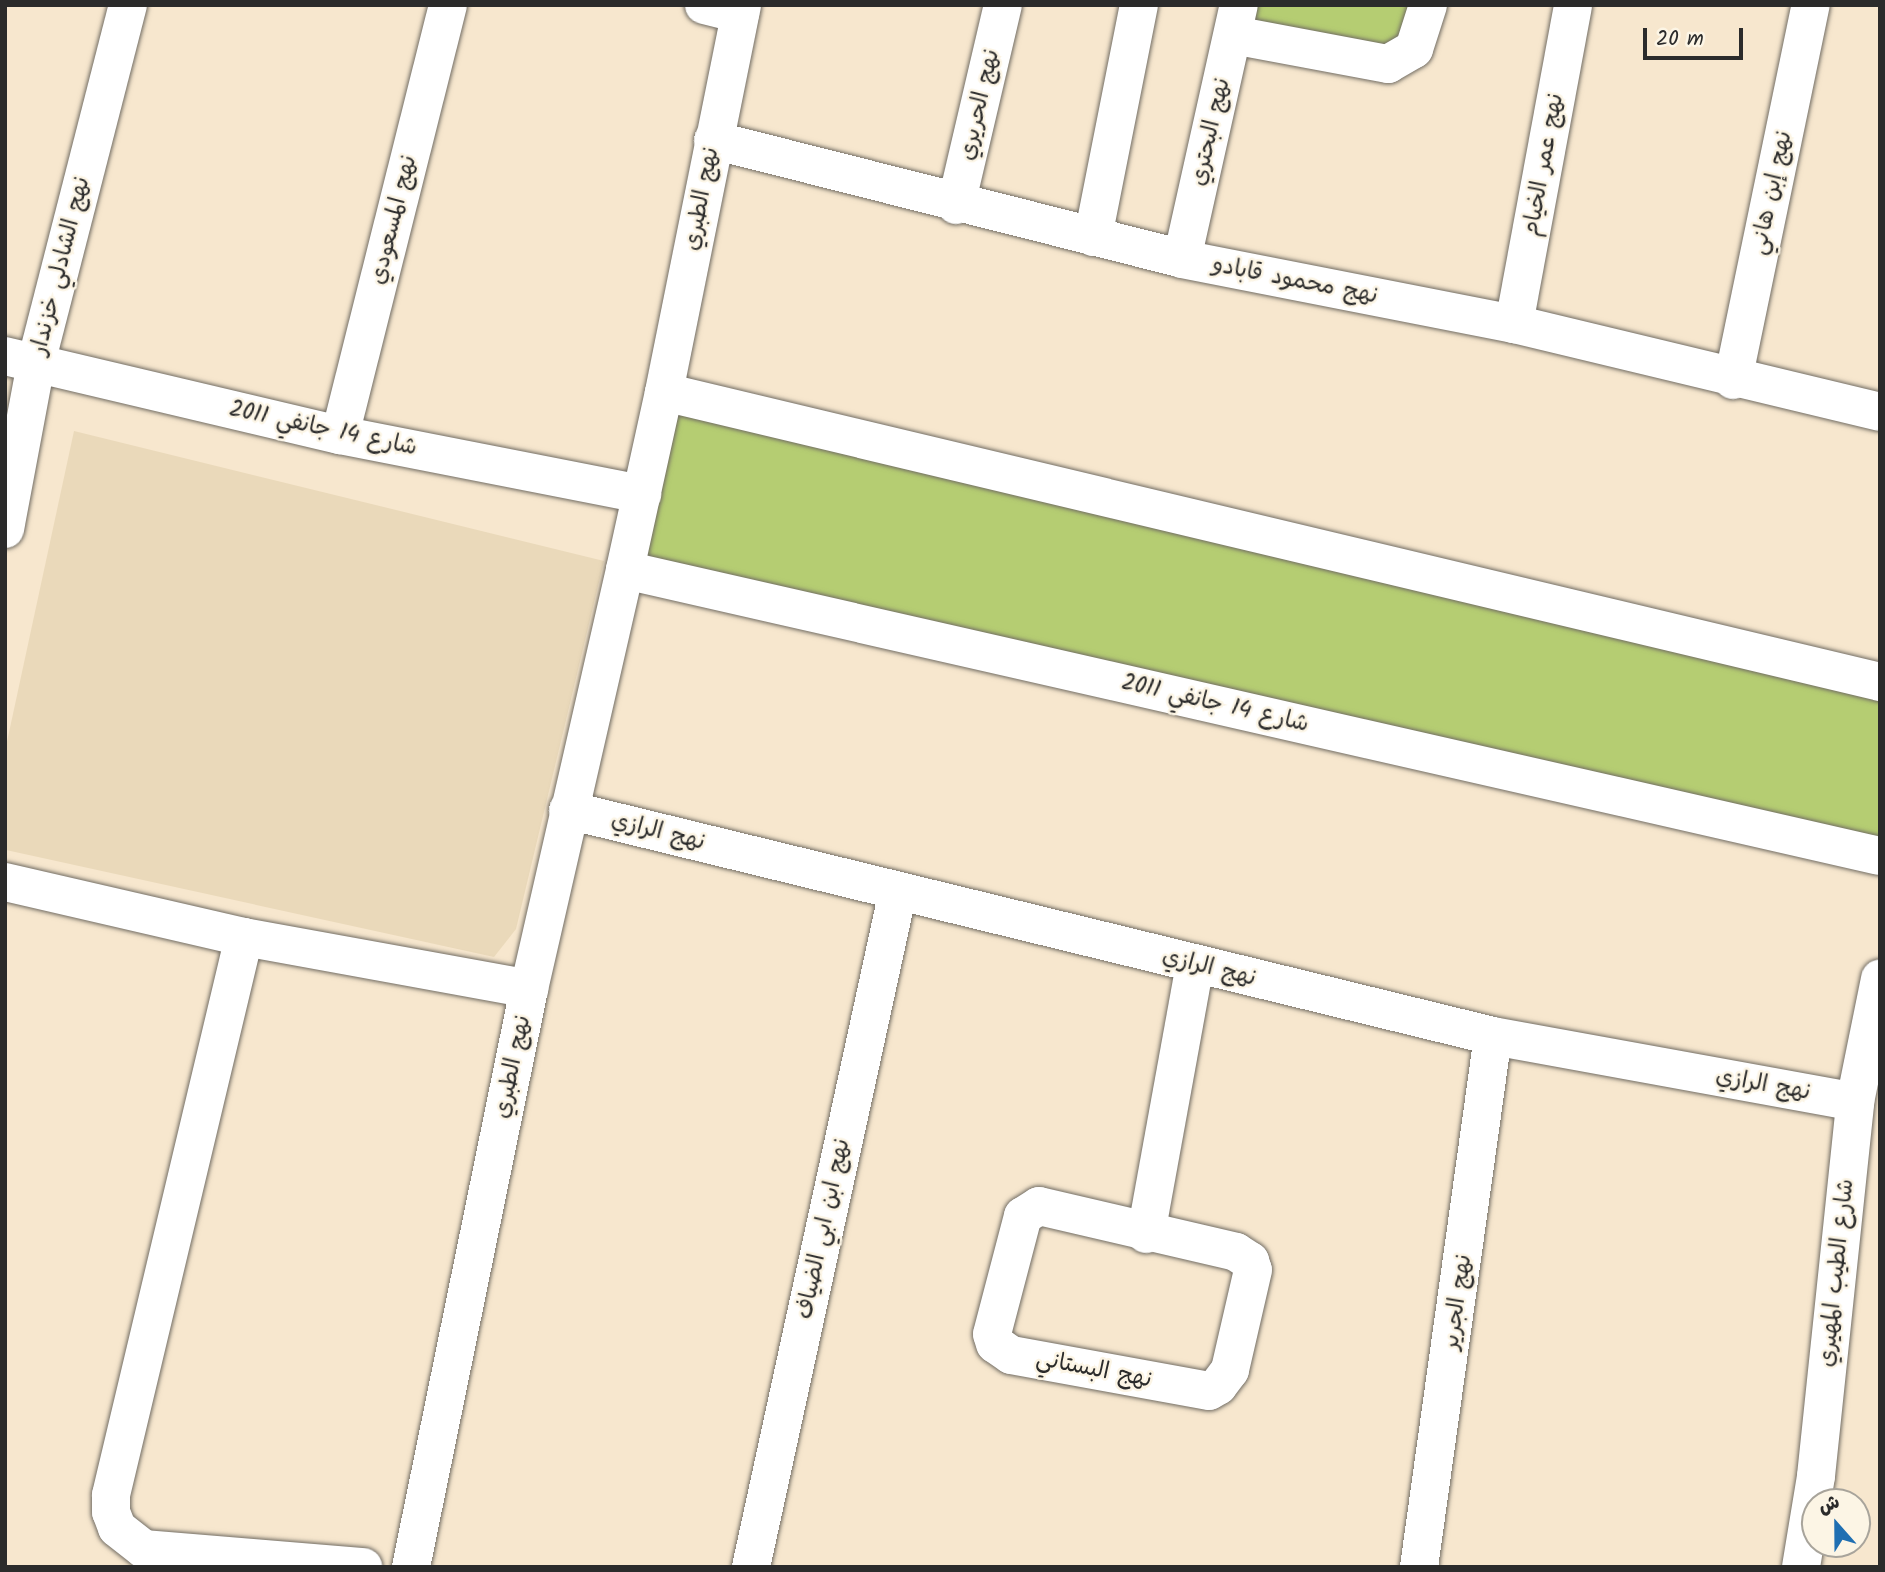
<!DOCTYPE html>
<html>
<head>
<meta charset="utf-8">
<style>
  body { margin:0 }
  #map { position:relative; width:1885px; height:1572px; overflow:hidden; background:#f7e7ce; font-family:Kalam,"Playpen Sans Arabic",sans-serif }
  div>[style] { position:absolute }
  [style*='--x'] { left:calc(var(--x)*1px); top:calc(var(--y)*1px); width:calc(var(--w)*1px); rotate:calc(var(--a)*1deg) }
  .built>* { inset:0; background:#ead9ba }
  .green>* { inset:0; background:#b5cd72 }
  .roads { filter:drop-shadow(0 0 2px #726d64) drop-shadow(0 0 2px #726d64) }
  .minor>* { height:38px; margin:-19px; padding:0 19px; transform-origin:19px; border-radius:19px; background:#fff }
  .tertiary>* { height:38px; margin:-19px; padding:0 19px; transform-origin:19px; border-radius:19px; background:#fff }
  span { translate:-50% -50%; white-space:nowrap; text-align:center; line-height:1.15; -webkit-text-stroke:5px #fcf5e5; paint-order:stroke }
  .street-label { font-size:23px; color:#2b2b2b }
  .frame { position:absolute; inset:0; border:7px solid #2b2b2b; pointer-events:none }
  .north { position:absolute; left:1801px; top:1488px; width:70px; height:70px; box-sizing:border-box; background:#fcf5e5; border:2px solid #a8a49b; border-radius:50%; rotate:339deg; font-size:19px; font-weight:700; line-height:28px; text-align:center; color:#2b2b2b }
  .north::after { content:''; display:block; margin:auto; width:24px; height:32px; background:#1f6fb2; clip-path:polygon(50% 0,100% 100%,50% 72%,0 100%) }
  .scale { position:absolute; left:1643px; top:28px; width:100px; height:32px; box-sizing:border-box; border:4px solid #2b2b2b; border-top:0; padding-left:9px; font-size:21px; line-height:24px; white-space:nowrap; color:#2b2b2b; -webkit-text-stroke:5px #fcf5e5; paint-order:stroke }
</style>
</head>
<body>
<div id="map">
  <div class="built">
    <i style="clip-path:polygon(74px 431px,604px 561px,516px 929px,494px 957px,6px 850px,5px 751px)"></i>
  </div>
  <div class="green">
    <i style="clip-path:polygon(1240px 5px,1437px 5px,1425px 62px,1236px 23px)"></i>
    <i style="clip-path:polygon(660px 398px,1880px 683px,1880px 858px,636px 557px)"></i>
  </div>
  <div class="roads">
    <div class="minor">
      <i style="--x:704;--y:5;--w:37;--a:14"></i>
      <i style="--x:1233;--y:35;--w:158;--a:10.6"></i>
      <i style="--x:1388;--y:64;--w:30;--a:-30"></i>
      <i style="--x:1414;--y:49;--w:46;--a:-72.3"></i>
      <i style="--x:713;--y:140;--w:484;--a:14.2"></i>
      <i style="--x:1182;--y:259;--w:338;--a:11.1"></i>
      <i style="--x:1514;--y:324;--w:376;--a:13.5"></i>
      <i style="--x:956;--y:205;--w:205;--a:-76.8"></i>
      <i style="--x:1093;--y:237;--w:237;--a:-78.8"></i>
      <i style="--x:1182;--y:259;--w:260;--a:-77.4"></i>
      <i style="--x:1514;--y:324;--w:324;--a:-79.5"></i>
      <i style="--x:1733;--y:380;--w:383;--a:-78.3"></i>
      <i style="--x:664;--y:392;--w:395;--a:-78.6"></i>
      <i style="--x:340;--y:435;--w:443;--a:-75.9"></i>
      <i style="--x:5;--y:529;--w:169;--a:-79.4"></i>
      <i style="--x:36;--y:363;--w:370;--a:-75.6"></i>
      <i style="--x:568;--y:810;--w:952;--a:13.73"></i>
      <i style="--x:1493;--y:1036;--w:368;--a:10.3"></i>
      <i style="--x:5;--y:882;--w:245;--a:13"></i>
      <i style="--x:244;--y:937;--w:290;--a:10.3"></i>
      <i style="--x:244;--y:937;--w:574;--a:103.41"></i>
      <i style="--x:111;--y:1495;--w:17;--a:90"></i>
      <i style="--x:111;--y:1512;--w:17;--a:69"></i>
      <i style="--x:117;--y:1528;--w:34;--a:38"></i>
      <i style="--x:144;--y:1549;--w:220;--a:4.7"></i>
      <i style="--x:1039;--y:1206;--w:202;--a:13.1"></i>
      <i style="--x:1236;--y:1252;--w:17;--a:33"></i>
      <i style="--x:1250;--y:1261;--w:9;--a:72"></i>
      <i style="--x:1253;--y:1270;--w:103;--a:103"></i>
      <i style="--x:1230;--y:1370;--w:20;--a:127"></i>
      <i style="--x:1218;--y:1386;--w:10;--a:151"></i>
      <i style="--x:1209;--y:1391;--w:201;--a:-169.7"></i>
      <i style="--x:1011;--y:1355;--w:19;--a:-145"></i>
      <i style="--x:995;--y:1344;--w:10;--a:-107"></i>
      <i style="--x:992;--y:1334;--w:122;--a:-75.3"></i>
      <i style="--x:1023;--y:1216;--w:19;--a:-32"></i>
      <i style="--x:1146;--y:1234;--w:273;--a:-79.7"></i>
      <i style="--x:411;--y:1567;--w:590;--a:-78.46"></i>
      <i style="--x:529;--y:989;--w:430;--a:-77.1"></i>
      <i style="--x:751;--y:1567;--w:692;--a:-77.73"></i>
      <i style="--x:1419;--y:1567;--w:536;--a:-82.07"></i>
    </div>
    <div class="tertiary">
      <i style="--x:5;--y:356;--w:344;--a:13.3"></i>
      <i style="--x:340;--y:435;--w:308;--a:11.1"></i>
      <i style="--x:1880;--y:682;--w:1250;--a:-166.59"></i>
      <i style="--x:664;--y:392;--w:182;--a:102.4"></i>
      <i style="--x:625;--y:570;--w:1287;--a:12.84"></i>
      <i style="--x:1801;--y:1567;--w:92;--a:-80.6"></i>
      <i style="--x:1816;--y:1476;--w:376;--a:-84"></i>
      <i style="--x:1855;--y:1102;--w:126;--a:-78.5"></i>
    </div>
  </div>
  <div class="street-label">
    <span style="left:980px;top:105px;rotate:-77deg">نهج الحريري</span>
    <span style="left:1211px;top:132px;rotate:-77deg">نهج البحتري</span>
    <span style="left:1544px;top:165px;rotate:-80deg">نهج عمر الخيام</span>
    <span style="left:1772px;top:193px;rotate:-78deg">نهج إبن هاني</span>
    <span style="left:702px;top:199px;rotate:-79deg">نهج الطبري</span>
    <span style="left:394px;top:220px;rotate:-76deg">نهج المسعودي</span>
    <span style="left:61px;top:266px;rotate:-76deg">نهج الشادلي خزندار</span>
    <span style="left:1295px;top:281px;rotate:11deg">نهج محمود قابادو</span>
    <span style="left:323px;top:429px;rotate:12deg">شارع 14 جانفي 2011</span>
    <span style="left:1215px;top:704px;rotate:13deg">شارع 14 جانفي 2011</span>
    <span style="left:658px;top:832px;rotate:14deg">نهج الرازي</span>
    <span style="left:1209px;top:968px;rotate:14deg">نهج الرازي</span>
    <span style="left:513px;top:1067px;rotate:-78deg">نهج الطبري</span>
    <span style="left:1763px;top:1085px;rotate:10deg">نهج الرازي</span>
    <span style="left:824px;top:1229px;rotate:-78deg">نهج ابن ابي الضياف</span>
    <span style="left:1837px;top:1273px;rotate:-84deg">شارع الطيب المهيري</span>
    <span style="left:1458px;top:1302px;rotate:-82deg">نهج الجرير</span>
    <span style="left:1094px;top:1370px;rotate:11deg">نهج البستاني</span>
  </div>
  <div class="frame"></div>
  <div class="north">ش</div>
  <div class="scale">20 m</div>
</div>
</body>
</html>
